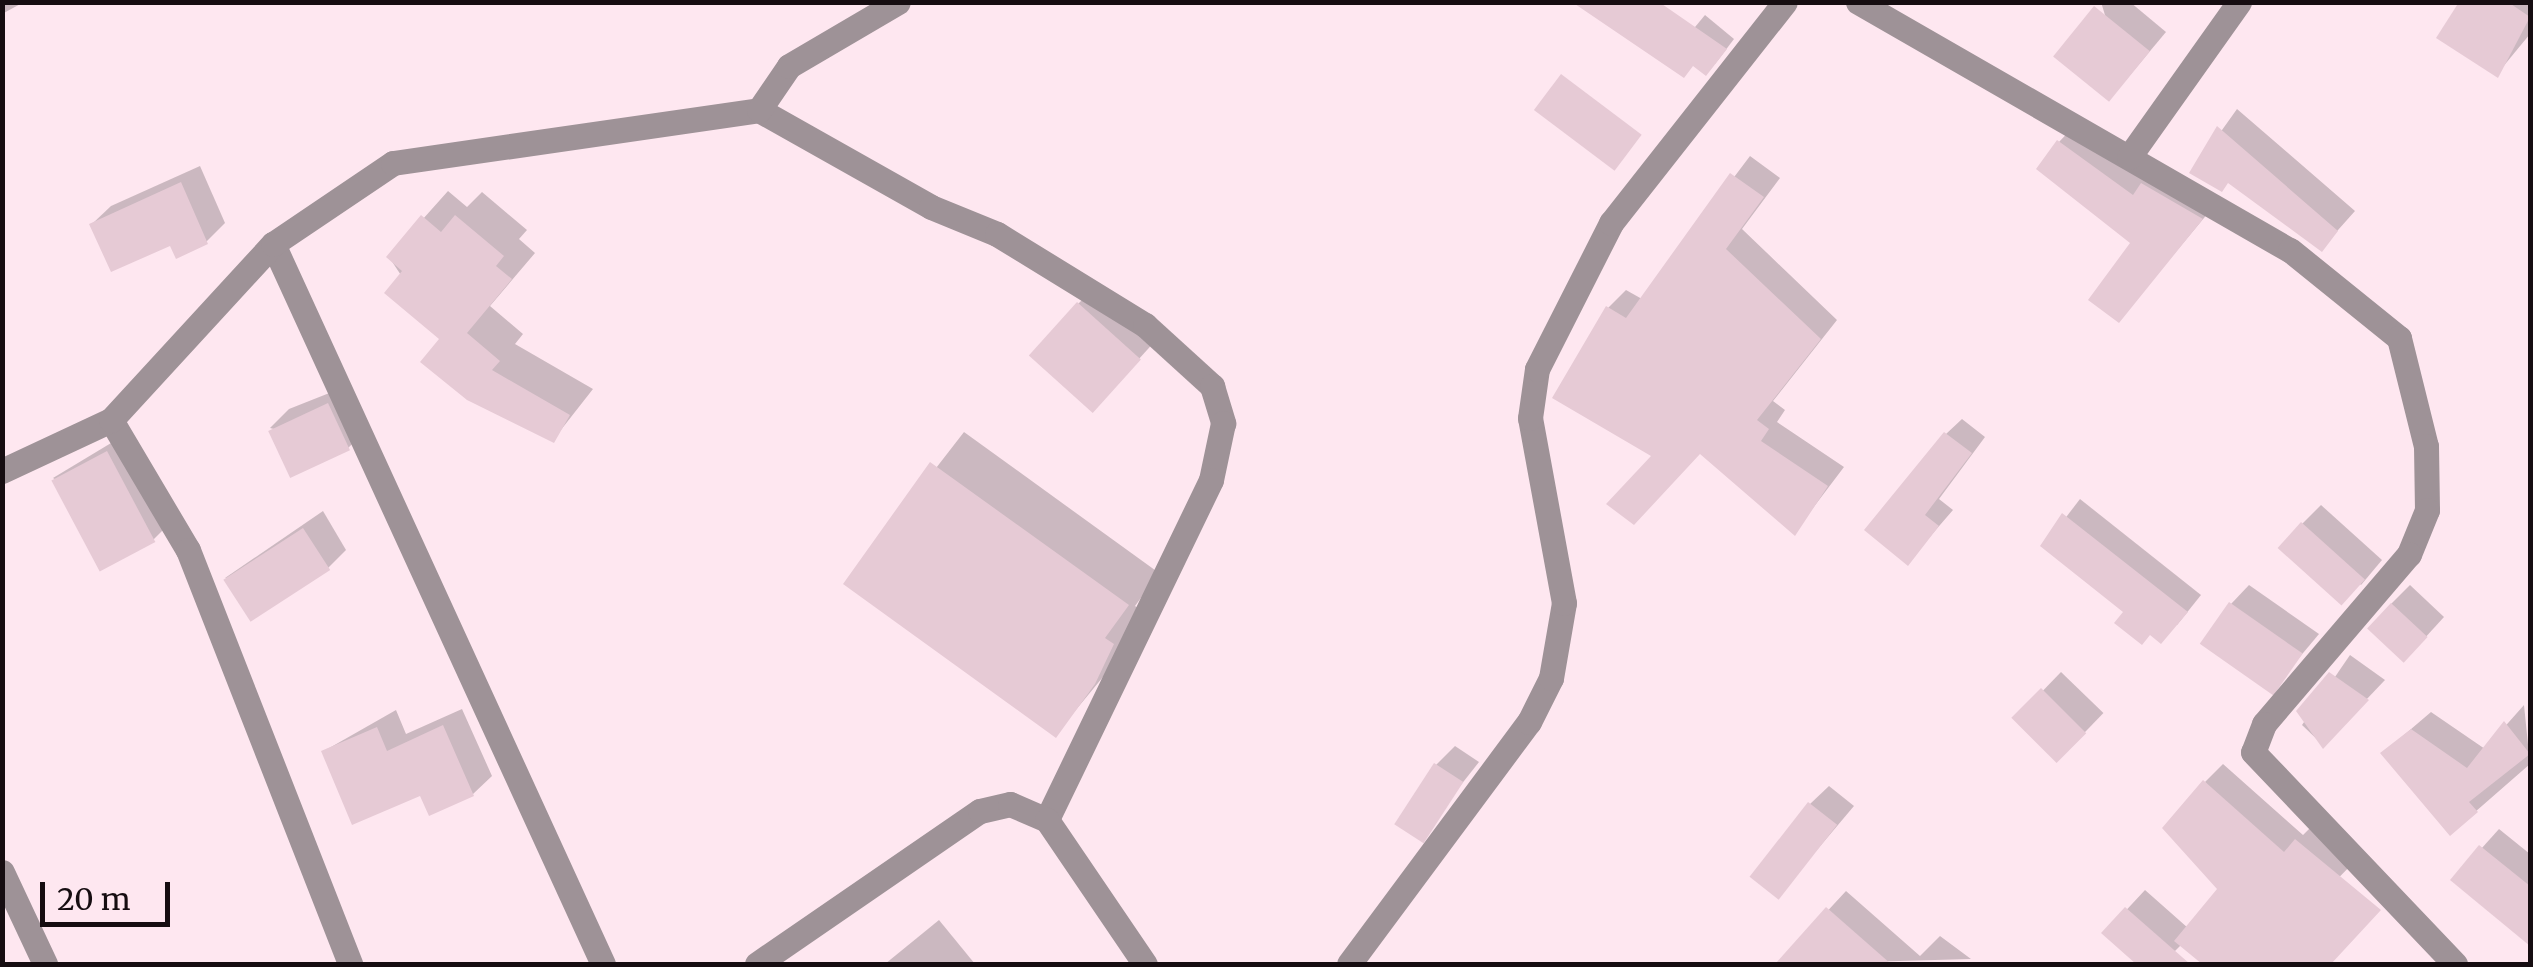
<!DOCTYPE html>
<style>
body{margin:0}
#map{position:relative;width:2533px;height:967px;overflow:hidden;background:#fee7f0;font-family:Merriweather,serif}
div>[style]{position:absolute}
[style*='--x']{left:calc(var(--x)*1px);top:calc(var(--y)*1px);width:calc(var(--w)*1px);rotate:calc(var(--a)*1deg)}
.shadow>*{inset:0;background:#0003;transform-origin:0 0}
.building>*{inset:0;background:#e6cad5;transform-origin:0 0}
.minor>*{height:25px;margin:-12.5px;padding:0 12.5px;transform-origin:12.5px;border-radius:12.5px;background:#9e9297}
span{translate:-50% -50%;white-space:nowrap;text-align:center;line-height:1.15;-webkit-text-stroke:10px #fee7f0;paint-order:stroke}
.frame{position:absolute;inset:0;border:5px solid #160d11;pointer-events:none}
.scale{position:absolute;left:40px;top:882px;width:130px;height:45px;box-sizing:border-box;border:5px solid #160d11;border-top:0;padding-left:12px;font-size:30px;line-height:35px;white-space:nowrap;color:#160d11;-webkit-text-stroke:8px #fee7f0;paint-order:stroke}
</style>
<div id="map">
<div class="shadow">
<div style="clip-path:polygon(2px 2px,24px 2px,2px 14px)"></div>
<div style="clip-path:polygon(2101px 2px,2130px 2px,2166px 32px,2125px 81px)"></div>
<div style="clip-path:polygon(2462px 2px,2530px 2px,2530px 34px,2497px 74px)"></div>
<div style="clip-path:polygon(1705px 15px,1734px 39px,1715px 64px,1676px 50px)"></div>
<div style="clip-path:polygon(2237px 109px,2355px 211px,2322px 248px,2230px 181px,2192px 172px)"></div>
<div style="clip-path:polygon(2076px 124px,2219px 200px,2119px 320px,2134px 242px,2059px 142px)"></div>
<div style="clip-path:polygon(1750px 156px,1780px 178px,1742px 229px,1837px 320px,1773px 401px,1785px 410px,1777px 422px,1844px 467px,1794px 533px,1700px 452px,1655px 456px,1608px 308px,1626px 290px,1642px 299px)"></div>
<div style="clip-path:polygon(200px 166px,225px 223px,206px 242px,92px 224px,111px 206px)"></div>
<div style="clip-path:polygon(448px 191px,467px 207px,482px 192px,527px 230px,519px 239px,535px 253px,490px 306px,523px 334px,515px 344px,593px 389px,553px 440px,443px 339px,389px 257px)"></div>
<div style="clip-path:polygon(1097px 285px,1157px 339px,1109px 392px,1078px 304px)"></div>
<div style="clip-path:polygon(347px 386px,367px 430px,348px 448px,270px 428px,289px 409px)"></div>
<div style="clip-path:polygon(1962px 419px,1985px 437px,1939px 499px,1953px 510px,1908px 562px,1946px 434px)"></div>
<div style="clip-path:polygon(964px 432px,1159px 573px,1135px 606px,1144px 612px,1126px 649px,1056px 734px,846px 584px)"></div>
<div style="clip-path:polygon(126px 434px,172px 521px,153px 540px,53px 478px)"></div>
<div style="clip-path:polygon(2080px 499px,2201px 595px,2177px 625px,2126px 612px,2044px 546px)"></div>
<div style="clip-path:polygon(2321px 505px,2382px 560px,2361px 585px,2302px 524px)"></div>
<div style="clip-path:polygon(323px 511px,346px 550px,328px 568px,225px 578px)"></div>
<div style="clip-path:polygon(2249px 585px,2319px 634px,2288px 671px,2231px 604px)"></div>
<div style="clip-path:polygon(2410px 585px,2444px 617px,2423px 640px,2391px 604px)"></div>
<div style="clip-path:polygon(2350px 655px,2385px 680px,2323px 745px,2302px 725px)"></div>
<div style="left:2061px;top:672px;width:59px;height:65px;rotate:44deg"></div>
<div style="clip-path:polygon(2524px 705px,2530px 764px,2451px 833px,2383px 753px,2431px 712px,2485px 749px)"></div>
<div style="clip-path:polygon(462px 709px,492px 776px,473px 794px,421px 793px,324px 751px,396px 710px,406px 734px)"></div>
<div style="clip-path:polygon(1455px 746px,1479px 762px,1419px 838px,1436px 765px)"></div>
<div style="clip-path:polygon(2223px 764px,2303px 835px,2316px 822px,2360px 856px,2306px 911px,2205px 782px)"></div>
<div style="clip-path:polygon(1829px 786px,1854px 806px,1778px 896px,1810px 804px)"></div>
<div style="clip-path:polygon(2499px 829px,2530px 854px,2530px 943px,2454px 879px)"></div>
<div style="clip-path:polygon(2239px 871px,2326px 964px,2206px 964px,2182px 944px,2162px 964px,2140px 964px,2105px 933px,2145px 890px,2188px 928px)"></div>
<div style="clip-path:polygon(1846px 891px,1920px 956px,1940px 936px,1971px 959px,1792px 964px,1784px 958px)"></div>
<div style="clip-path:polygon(939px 920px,975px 964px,885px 964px)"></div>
</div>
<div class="building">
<div style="clip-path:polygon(1572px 2px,1659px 2px,1727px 49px,1706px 76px,1693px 66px,1684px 78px)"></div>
<div style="clip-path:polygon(2459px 2px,2508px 2px,2530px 17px,2498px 78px,2436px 38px)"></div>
<div style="left:2094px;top:6px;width:72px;height:65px;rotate:39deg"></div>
<div style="left:1561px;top:74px;width:101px;height:45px;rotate:37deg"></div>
<div style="clip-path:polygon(2217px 126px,2338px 231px,2322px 252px,2228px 183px,2222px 192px,2189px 173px)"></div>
<div style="clip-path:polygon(2057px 140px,2133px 195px,2141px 183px,2203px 219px,2119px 323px,2088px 300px,2130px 243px,2036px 169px)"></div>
<div style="clip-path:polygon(1730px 173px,1764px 197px,1726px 249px,1821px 339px,1757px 420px,1769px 429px,1761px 441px,1828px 486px,1795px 536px,1700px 454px,1634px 525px,1606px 504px,1651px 456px,1552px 398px,1606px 306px,1626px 318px)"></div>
<div style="clip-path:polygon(181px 182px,208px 244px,176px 259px,170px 246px,111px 272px,89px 224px)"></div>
<div style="clip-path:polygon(421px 215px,441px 232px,455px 215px,504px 256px,496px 266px,512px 279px,467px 333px,500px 361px,492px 370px,570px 415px,554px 443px,467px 400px,420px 362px,439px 339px,384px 293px,402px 271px,386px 257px)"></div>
<div style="left:1077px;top:302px;width:86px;height:72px;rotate:42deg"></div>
<div style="left:328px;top:403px;width:52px;height:66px;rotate:65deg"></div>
<div style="clip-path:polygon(1944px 432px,1972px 453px,1925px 515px,1939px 526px,1908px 566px,1864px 530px)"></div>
<div style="left:107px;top:451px;width:103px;height:63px;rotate:62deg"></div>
<div style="clip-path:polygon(930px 462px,1129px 605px,1105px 638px,1114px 644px,1095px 684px,1056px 738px,843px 584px)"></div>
<div style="clip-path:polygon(2062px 513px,2188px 612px,2161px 644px,2150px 635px,2142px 645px,2114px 623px,2123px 612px,2040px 546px)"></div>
<div style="left:2301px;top:522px;width:86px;height:35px;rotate:42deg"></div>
<div style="left:303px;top:528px;width:50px;height:95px;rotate:57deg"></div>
<div style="left:2229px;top:602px;width:90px;height:51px;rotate:35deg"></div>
<div style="left:2391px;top:603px;width:50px;height:35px;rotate:43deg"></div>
<div style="clip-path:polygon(2329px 672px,2369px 700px,2323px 749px,2296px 711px)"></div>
<div style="left:2041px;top:688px;width:64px;height:42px;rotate:45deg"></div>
<div style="clip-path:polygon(2504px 721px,2530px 754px,2469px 802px,2478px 812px,2450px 836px,2380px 753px,2411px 729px,2467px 768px)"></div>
<div style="clip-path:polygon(443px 725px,474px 796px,429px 816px,420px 796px,352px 825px,321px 751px,377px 727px,387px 751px)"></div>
<div style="left:1434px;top:763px;width:35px;height:73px;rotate:33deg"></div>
<div style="clip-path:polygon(2203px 780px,2284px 852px,2295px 839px,2381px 910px,2331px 964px,2202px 964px,2174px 941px,2217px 889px,2162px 828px)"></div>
<div style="left:1808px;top:802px;width:37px;height:95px;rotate:38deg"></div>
<div style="clip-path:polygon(2479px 845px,2530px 886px,2530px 946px,2450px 880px)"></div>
<div style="clip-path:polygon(1826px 907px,1891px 964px,1775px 964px)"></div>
<div style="clip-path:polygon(2125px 907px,2190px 964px,2136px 964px,2101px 933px)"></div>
</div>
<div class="minor">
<div style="--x:1858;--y:2;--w:498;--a:29.9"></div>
<div style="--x:2290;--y:250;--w:140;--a:38.9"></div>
<div style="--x:2399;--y:338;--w:111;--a:76"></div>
<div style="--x:2426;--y:446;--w:64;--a:89.1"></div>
<div style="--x:2427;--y:510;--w:48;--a:112.2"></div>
<div style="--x:2409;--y:554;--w:223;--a:130.5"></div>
<div style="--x:2264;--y:724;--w:30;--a:111"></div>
<div style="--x:2253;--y:752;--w:293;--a:46.4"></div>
<div style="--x:759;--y:110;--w:197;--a:29.4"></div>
<div style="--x:931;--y:207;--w:71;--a:22.2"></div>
<div style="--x:997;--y:234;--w:174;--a:31.6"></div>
<div style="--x:1145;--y:325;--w:91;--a:42.3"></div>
<div style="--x:1212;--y:386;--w:39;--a:73"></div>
<div style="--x:1223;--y:423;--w:58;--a:101.9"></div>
<div style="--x:1211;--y:480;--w:377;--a:115.8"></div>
<div style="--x:2129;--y:157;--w:190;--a:-54.6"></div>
<div style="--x:273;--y:244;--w:792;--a:65.38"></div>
<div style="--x:111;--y:420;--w:151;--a:59.4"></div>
<div style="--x:188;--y:550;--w:445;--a:68.6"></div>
<div style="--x:2;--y:471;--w:120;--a:-25.1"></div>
<div style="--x:111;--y:420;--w:239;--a:-47.4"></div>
<div style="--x:273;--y:244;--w:145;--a:-34"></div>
<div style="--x:393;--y:163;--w:370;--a:-8.2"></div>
<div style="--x:759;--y:110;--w:53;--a:-55.7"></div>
<div style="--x:789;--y:66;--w:126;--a:-30.4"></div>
<div style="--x:2;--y:872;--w:102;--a:64.9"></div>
<div style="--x:757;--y:964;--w:270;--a:-34.5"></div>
<div style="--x:980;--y:811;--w:31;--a:-13"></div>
<div style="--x:1010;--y:804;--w:40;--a:23.4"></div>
<div style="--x:1047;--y:820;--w:174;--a:55.8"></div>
<div style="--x:1349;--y:964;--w:302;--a:-53.4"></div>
<div style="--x:1529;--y:722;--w:49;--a:-63.4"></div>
<div style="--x:1551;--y:678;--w:76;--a:-80.2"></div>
<div style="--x:1564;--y:603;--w:188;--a:-100.4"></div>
<div style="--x:1530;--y:418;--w:49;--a:-81.9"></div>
<div style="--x:1537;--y:369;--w:164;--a:-63.1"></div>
<div style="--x:1611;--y:223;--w:281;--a:-51.8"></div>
</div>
<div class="frame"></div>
<div class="scale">20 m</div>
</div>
